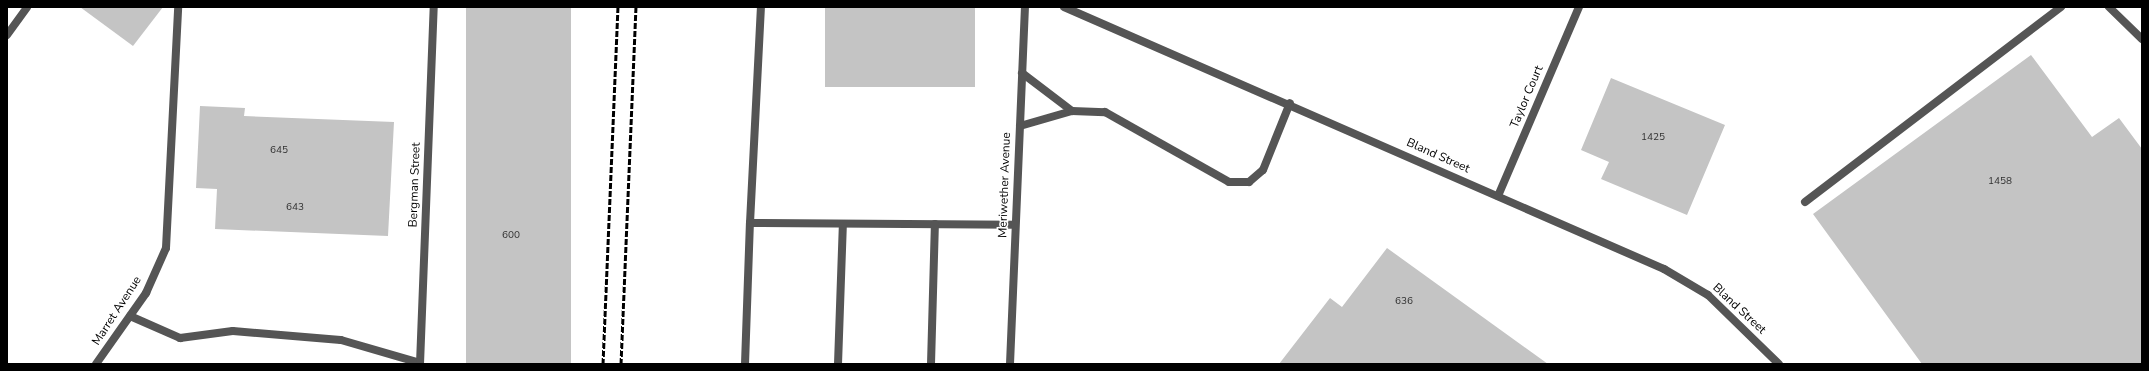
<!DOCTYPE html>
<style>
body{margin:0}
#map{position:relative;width:2149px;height:371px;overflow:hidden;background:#fff;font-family:"Nunito Sans",sans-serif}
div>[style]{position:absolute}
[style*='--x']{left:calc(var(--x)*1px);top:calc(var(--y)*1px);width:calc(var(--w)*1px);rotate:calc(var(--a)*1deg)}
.building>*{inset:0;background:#c4c4c4;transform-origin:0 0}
.lane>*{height:8px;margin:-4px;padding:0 4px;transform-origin:4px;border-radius:4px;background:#555}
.street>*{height:8px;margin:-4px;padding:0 4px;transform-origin:4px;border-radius:4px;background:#555}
.rail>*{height:3px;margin-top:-1.5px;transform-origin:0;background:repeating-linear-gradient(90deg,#000 0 6px,transparent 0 8px)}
span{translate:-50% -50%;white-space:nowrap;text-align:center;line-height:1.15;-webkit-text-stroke:3px #fff;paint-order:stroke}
.number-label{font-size:10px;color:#313131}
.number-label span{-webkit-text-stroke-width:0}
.street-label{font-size:12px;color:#000}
.frame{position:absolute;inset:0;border:8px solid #000;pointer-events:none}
</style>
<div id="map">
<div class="building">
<div style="clip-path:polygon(80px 7px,163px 7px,133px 46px)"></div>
<div style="left:466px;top:7px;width:105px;height:357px"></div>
<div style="left:825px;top:7px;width:150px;height:80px"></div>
<div style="clip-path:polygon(2031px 55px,2092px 137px,2119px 118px,2142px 149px,2142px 364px,1922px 364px,1813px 214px)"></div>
<div style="clip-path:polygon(1611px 78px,1725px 125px,1687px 215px,1601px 179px,1609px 162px,1581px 150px)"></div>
<div style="clip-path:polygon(200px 106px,245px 108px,244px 116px,394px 122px,388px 236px,215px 229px,217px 189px,196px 188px)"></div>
<div style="clip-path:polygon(1387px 248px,1548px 364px,1279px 364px,1330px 298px,1342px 307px)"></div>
</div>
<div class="lane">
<div style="--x:2109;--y:7;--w:46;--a:44.1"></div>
<div style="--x:7;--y:35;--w:34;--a:-54"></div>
<div style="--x:1022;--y:73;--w:63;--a:37.2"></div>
<div style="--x:1020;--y:126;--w:54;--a:-16.1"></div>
<div style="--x:1072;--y:111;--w:33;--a:2"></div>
<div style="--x:1105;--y:112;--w:142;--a:29.4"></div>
<div style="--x:1229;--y:182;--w:20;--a:0"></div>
<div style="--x:1249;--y:182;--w:18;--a:-41"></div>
<div style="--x:1263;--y:170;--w:72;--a:-68.1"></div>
<div style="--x:1805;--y:202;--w:322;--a:-37.3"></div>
<div style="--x:750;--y:223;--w:216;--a:-87.1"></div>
<div style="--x:166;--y:248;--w:241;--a:-87.1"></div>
<div style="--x:130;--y:316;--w:55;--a:23.7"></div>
<div style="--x:180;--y:338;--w:53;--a:-7.5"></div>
<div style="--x:233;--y:331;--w:108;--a:4.8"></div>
<div style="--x:341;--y:340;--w:82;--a:16.2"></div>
<div style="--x:745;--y:364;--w:141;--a:-88"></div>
<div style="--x:750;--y:223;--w:265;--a:0.4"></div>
<div style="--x:838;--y:364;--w:140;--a:-88"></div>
<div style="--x:931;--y:364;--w:140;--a:-88.4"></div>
</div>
<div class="street">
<div style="--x:1064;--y:7;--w:655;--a:23.59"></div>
<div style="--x:1664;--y:269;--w:51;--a:30.6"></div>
<div style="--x:1708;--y:295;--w:99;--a:44.2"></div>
<div style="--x:1498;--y:196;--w:206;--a:-66.8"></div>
<div style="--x:96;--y:364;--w:87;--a:-54.8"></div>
<div style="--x:146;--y:293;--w:49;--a:-66"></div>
<div style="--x:420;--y:364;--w:357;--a:-87.8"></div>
<div style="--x:1010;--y:364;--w:357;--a:-87.6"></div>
</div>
<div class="rail">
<div style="--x:603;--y:364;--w:357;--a:-87.6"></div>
<div style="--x:621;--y:364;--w:357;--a:-87.6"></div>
</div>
<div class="number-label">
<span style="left:1653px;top:138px">1425</span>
<span style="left:279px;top:151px">645</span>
<span style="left:2000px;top:182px">1458</span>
<span style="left:295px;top:208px">643</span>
<span style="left:511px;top:236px">600</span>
<span style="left:1404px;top:302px">636</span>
</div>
<div class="street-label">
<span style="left:1527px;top:97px;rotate:-67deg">Taylor Court</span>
<span style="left:1438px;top:156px;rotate:24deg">Bland Street</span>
<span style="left:415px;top:185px;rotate:-88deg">Bergman Street</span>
<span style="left:1005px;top:185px;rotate:-88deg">Meriwether Avenue</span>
<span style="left:1739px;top:309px;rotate:43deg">Bland Street</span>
<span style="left:117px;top:311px;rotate:-57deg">Marret Avenue</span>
</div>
<div class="frame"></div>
</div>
